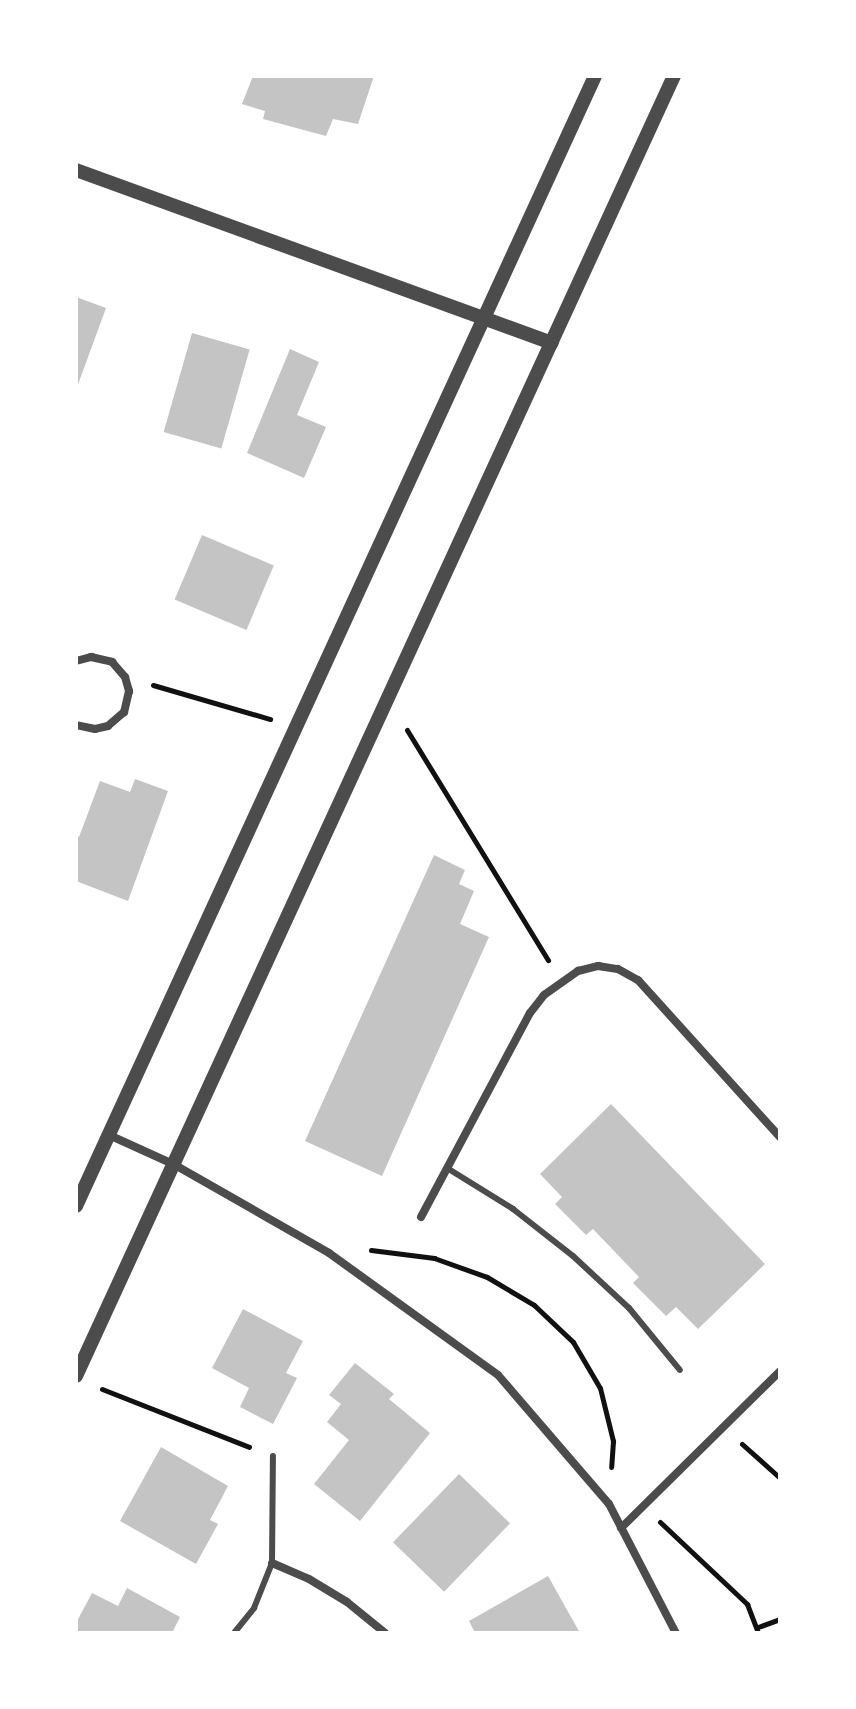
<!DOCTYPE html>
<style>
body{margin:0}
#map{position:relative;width:856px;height:1709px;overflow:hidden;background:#fff;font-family:Jost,sans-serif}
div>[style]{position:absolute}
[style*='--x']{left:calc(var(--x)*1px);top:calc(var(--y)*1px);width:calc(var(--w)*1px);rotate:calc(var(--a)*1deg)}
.building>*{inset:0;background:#c4c4c4;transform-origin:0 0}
.path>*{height:5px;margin:-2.5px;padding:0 2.5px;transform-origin:2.5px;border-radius:2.5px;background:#111}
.service>*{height:6px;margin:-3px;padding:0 3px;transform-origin:3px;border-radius:3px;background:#4c4c4c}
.minor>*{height:8px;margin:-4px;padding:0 4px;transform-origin:4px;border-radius:4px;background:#4c4c4c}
.tertiary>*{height:14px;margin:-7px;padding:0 7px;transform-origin:7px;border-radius:7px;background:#4c4c4c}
span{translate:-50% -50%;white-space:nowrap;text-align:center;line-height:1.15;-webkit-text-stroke:8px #fff;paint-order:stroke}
.frame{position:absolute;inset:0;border:78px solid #fff;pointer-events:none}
</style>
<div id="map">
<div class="building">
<div style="clip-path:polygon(253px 76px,374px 76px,358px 124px,333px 119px,326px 136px,263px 119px,265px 111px,242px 104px)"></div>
<div style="clip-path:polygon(76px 297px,106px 308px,76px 390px)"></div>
<div style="left:192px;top:333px;width:60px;height:103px;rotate:16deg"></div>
<div style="clip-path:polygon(290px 349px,319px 362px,297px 415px,326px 427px,304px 478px,247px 453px)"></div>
<div style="left:202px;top:535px;width:78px;height:70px;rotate:23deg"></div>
<div style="clip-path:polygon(135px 779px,168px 791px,128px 901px,76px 881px,76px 835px,79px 837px,100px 781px,130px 792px)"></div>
<div style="clip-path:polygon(434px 855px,465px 870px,459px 884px,474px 891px,460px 924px,489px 937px,382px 1176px,305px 1141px)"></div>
<div style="clip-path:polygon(611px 1104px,765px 1264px,698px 1329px,676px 1307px,666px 1316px,633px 1283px,639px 1277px,593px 1229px,586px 1235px,555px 1204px,562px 1197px,540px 1174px)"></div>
<div style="clip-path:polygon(243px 1309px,303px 1341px,286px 1373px,297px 1378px,273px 1424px,240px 1407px,249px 1388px,212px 1368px)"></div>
<div style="clip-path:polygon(355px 1363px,394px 1394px,389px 1399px,430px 1433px,360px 1521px,314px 1484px,349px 1440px,327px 1422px,341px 1404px,329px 1395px)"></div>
<div style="clip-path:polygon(161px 1447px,228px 1486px,210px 1520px,218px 1524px,196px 1564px,120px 1521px)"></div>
<div style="left:459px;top:1474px;width:71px;height:95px;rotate:44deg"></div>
<div style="clip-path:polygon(548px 1576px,580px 1633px,475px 1633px,469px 1621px)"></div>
<div style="clip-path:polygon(127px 1588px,180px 1617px,172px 1633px,76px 1633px,76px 1623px,92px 1593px,118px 1606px)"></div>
</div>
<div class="path">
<div style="--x:153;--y:685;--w:122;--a:16.2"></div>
<div style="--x:407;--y:730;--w:270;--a:58.5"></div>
<div style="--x:371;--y:1250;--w:64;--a:7.2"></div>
<div style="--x:434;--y:1258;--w:56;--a:19.7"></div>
<div style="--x:487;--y:1277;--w:55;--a:30.8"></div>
<div style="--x:534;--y:1305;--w:54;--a:43.5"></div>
<div style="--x:573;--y:1342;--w:53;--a:59.6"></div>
<div style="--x:600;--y:1388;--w:55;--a:76.2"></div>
<div style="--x:613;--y:1441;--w:26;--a:94"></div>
<div style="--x:102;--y:1389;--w:158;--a:21.5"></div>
<div style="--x:742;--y:1444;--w:51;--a:41.8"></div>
<div style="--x:660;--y:1522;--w:120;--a:43.3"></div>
<div style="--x:747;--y:1604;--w:31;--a:69"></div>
<div style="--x:758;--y:1627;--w:23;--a:-20"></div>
</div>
<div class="service">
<div style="--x:447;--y:1168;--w:78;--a:31.8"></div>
<div style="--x:513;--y:1209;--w:76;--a:38.1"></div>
<div style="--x:573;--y:1256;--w:76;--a:42.9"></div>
<div style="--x:629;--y:1308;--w:80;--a:50.6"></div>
<div style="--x:234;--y:1633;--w:32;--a:-51"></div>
<div style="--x:254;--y:1608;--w:48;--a:-68.2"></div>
<div style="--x:272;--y:1563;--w:107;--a:-89.5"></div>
</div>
<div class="minor">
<div style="--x:76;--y:661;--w:16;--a:-15"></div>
<div style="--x:91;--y:657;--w:22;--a:13"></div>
<div style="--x:112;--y:662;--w:20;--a:49"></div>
<div style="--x:125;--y:677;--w:15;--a:74"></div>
<div style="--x:129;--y:691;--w:22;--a:103"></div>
<div style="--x:124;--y:712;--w:21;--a:139"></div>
<div style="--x:108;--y:726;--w:13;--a:167"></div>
<div style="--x:95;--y:729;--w:19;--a:-168"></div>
<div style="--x:109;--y:1135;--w:72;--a:24.4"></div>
<div style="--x:175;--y:1165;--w:177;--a:29.7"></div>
<div style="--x:329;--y:1253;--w:208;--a:35.8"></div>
<div style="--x:498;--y:1375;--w:170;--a:49.3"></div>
<div style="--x:609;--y:1504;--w:145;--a:62.6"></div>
<div style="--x:421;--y:1217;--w:231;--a:-61.9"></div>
<div style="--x:530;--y:1013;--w:23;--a:-52"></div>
<div style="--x:544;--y:995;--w:42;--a:-35.2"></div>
<div style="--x:578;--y:971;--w:21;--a:-14"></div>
<div style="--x:598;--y:966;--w:20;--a:9"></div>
<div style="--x:618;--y:969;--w:23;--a:29"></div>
<div style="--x:638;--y:980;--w:212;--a:47.9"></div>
<div style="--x:621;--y:1528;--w:223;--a:-44.6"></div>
<div style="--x:272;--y:1563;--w:40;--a:23.4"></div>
<div style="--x:309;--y:1579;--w:44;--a:31.2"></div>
<div style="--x:347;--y:1602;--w:49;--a:39.2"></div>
</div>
<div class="tertiary">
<div style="--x:76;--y:170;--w:506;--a:19.97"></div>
<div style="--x:76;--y:1206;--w:1243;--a:-65.33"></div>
<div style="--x:76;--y:1376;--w:1431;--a:-65.3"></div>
</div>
<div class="frame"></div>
</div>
